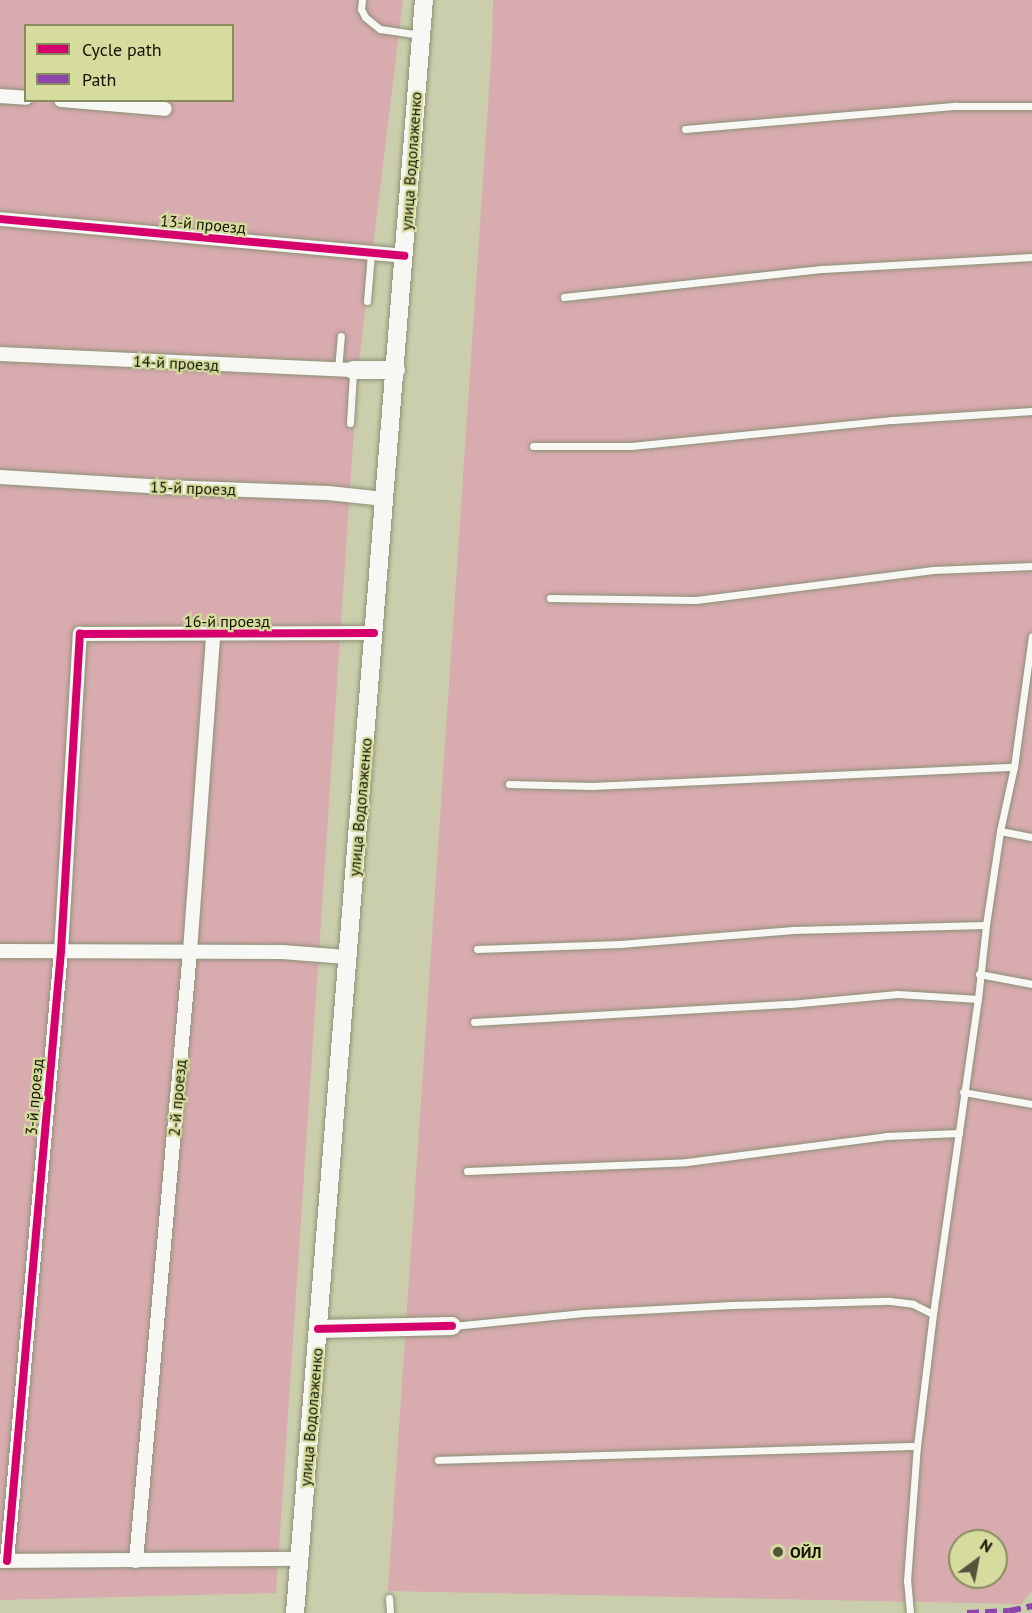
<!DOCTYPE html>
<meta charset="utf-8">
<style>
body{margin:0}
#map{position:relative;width:1032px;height:1613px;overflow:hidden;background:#caceac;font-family:"PT Sans",sans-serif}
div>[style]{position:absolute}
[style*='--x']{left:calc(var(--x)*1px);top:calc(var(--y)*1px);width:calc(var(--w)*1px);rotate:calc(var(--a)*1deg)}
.green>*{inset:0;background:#d8abaf}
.roads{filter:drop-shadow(0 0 2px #8d9076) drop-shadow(0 0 2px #8d9076)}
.lane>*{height:7px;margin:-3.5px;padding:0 3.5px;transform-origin:3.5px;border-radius:3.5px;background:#f7f8f3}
.street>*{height:14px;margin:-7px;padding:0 7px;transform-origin:7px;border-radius:7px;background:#f7f8f3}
.secondary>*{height:18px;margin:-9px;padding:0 9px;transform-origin:9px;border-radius:9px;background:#f7f8f3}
.quiet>*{height:6px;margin-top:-3px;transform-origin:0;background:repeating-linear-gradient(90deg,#8e44ad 0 12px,transparent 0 18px)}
.cycleway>*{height:8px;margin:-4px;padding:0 4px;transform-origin:4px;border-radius:4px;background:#d6006c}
.dots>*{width:16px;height:16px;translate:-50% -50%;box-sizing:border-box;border:3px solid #d5dc9e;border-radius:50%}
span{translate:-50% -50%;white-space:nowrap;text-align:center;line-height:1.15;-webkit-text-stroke:4.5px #d5dc9e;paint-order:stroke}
.street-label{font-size:16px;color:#121300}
.poi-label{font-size:16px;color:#121300;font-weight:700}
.left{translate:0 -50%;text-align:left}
.legend{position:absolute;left:24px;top:24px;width:210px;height:78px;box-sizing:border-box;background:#d5dc9e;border:2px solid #878c5f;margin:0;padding:8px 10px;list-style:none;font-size:18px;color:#121300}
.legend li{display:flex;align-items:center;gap:12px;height:30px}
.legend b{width:30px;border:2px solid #878c5f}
.north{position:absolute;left:948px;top:1529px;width:60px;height:60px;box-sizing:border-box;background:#d5dc9e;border:2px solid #878c5f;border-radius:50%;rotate:32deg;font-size:16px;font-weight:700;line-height:24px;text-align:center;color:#121300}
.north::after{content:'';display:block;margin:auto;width:21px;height:27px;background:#52543c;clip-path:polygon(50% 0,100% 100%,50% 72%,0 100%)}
</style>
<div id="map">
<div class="green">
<div style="clip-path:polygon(evenodd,0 0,403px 0,358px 370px,276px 1593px,0 1600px,0 0,26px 26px,232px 26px,232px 100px,26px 100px,26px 26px)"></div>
<div style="clip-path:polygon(evenodd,493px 0,1032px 0,1032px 1591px,1021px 1604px,388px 1591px,492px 46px,493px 0,960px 1541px,996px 1541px,996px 1577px,960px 1577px,960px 1541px)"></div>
</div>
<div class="roads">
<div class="lane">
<div style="--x:362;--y:0;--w:9;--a:96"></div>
<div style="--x:361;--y:9;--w:9;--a:63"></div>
<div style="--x:365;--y:17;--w:19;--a:39"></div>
<div style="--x:380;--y:29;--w:41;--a:8.3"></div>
<div style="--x:685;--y:129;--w:272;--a:-4.9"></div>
<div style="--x:956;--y:106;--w:76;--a:0"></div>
<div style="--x:564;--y:297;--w:261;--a:-6.2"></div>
<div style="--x:823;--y:269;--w:209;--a:-3.3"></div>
<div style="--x:367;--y:301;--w:48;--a:-85.2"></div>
<div style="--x:338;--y:369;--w:33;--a:-85"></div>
<div style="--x:350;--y:423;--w:51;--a:-86.6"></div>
<div style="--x:533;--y:446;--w:98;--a:0"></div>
<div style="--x:631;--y:446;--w:263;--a:-5.7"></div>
<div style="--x:893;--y:420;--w:139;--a:-3.7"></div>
<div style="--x:550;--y:598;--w:146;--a:0.8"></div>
<div style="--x:696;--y:600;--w:239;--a:-7.2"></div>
<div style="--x:933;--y:570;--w:99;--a:-2.3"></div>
<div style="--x:509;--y:784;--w:83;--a:1.4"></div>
<div style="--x:592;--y:786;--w:422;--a:-2.6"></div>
<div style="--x:1000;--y:831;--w:33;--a:11"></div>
<div style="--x:477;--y:949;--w:143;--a:-2"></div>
<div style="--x:620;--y:944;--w:174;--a:-4.6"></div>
<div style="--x:793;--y:930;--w:193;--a:-1.5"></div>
<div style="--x:979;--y:974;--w:54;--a:10.7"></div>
<div style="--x:474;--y:1022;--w:317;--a:-3.3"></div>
<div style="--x:790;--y:1004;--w:108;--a:-5.3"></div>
<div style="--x:898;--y:994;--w:80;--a:3.6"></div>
<div style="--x:963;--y:1092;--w:70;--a:9.9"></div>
<div style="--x:467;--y:1171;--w:220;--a:-2.3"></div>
<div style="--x:687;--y:1162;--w:201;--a:-7.4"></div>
<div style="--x:886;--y:1136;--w:73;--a:-2.4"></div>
<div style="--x:453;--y:1326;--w:131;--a:-5.7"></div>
<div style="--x:583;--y:1313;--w:149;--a:-3.1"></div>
<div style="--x:732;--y:1305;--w:158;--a:-1.5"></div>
<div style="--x:890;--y:1301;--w:23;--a:7"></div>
<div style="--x:913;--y:1304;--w:22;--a:27"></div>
<div style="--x:438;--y:1460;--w:479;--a:-1.7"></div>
<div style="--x:389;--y:1598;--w:15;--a:86"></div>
<div style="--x:910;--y:1613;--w:32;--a:-95"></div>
<div style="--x:907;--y:1581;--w:135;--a:-85.8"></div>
<div style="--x:917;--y:1446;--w:133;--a:-83.1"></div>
<div style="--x:933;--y:1314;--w:318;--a:-81.9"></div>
<div style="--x:978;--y:999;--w:74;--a:-83.8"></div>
<div style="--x:986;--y:925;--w:95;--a:-81.5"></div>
<div style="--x:1000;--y:831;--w:66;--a:-77.7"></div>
<div style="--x:1014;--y:767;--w:132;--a:-82.2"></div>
</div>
<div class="street">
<div style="--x:0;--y:96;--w:26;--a:4"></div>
<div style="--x:61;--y:100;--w:104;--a:4.9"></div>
<div style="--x:0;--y:219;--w:406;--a:5.2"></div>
<div style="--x:0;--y:354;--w:353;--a:2.6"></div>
<div style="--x:0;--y:477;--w:165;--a:3.5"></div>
<div style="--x:165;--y:487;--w:163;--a:2.1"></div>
<div style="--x:328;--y:493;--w:57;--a:6"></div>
<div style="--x:0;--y:951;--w:282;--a:0.2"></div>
<div style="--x:282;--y:952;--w:65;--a:4.4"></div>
<div style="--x:0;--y:1561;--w:299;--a:-0.4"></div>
<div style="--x:7;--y:1561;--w:612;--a:-84.94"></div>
<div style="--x:61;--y:951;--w:318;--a:-86.6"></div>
<div style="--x:80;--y:634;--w:294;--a:-0.2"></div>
<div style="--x:136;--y:1561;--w:612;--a:-84.94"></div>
<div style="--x:190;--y:951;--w:317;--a:-85.8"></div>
</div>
<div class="secondary">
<div style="--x:353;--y:370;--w:43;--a:0"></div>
<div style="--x:318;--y:1329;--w:134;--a:-1.3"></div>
<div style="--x:295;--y:1613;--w:1618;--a:-85.43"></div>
</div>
</div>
<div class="quiet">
<div style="--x:967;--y:1613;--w:42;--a:-2.7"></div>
<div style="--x:1009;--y:1611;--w:24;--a:-12"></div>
</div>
<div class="cycleway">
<div style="--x:0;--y:219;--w:406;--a:5.2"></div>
<div style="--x:318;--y:1329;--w:134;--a:-1.3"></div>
<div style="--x:7;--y:1561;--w:612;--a:-84.94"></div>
<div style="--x:61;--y:951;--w:318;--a:-86.6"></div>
<div style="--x:80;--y:634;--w:294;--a:-0.2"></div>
</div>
<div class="dots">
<div style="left:778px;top:1552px;background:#52543c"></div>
</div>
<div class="street-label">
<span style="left:411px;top:161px;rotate:-86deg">улица Водолаженко</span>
<span style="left:203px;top:224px;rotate:5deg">13-й проезд</span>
<span style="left:176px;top:363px;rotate:3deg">14-й проезд</span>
<span style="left:193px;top:488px;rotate:2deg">15-й проезд</span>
<span style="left:227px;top:621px">16-й проезд</span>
<span style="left:360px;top:807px;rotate:-85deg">улица Водолаженко</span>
<span style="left:34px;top:1097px;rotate:-85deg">3-й проезд</span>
<span style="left:177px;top:1098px;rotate:-85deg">2-й проезд</span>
<span style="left:311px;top:1417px;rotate:-85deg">улица Водолаженко</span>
</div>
<div class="poi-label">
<span class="left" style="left:790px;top:1552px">ОЙЛ</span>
</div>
<ul class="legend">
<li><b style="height:8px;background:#d6006c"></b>Cycle path</li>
<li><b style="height:8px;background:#8e44ad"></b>Path</li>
</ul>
<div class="north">N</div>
</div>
